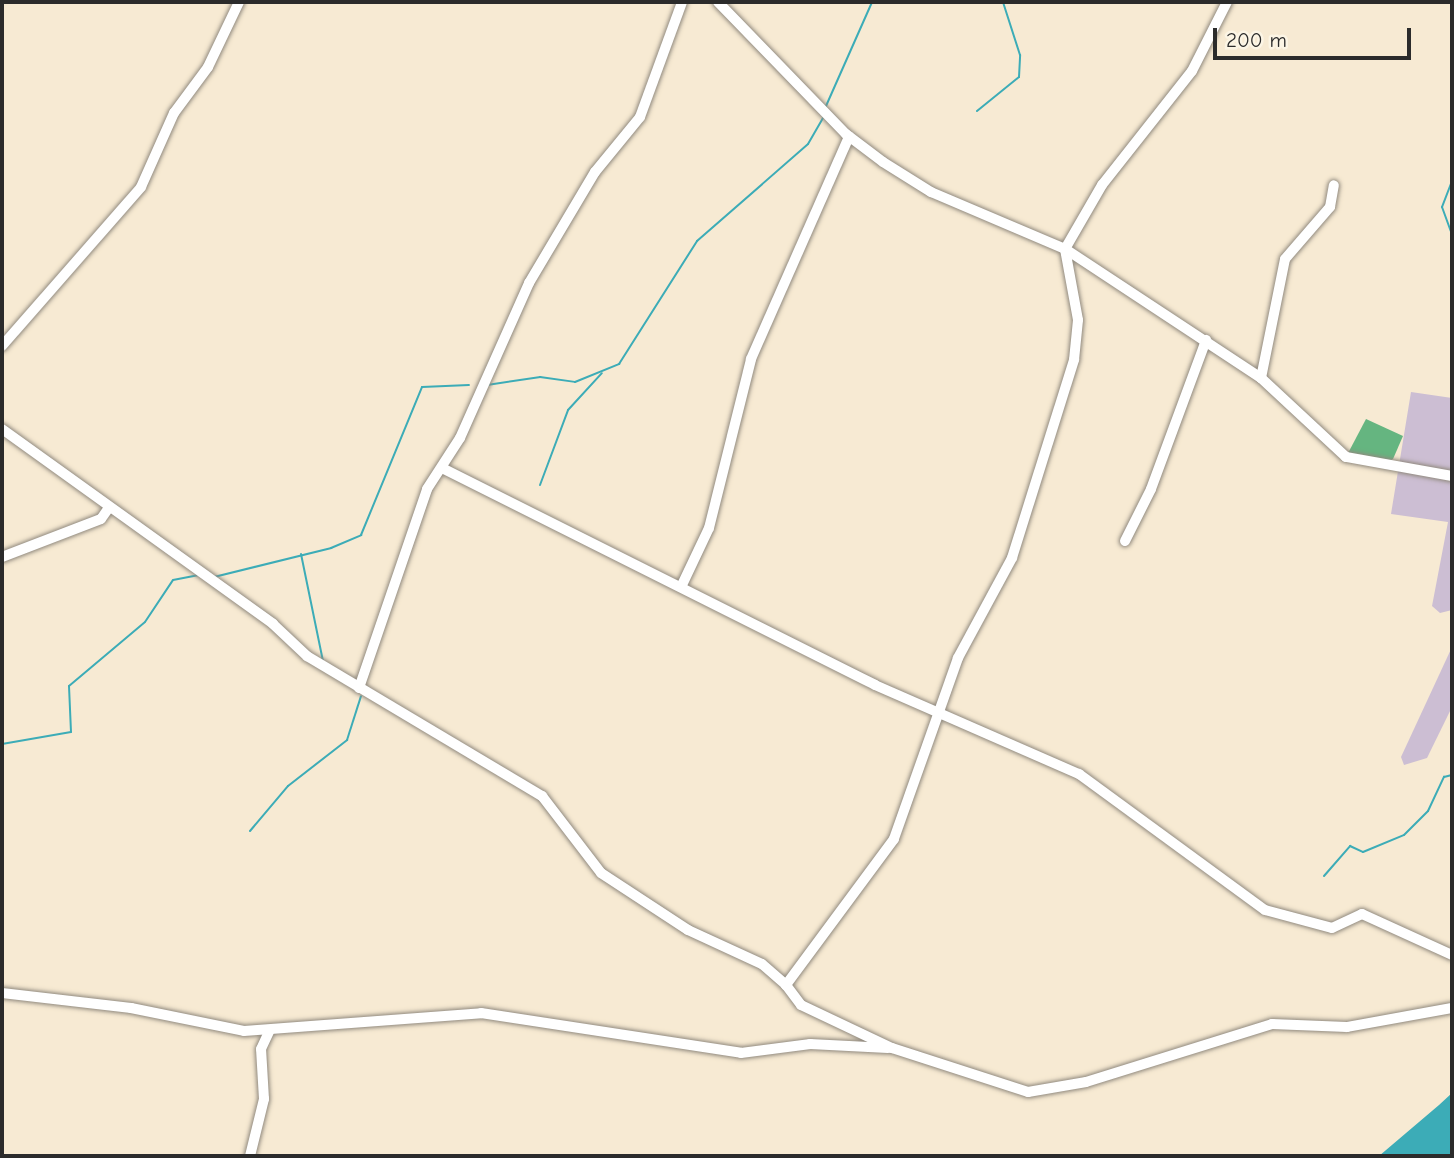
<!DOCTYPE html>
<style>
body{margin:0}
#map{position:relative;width:1454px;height:1158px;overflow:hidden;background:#f7ead3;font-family:"Comic Neue",sans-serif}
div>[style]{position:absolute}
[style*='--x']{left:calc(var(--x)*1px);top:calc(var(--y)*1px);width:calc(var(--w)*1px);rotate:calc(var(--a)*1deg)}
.industrial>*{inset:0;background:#ccbed3}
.forest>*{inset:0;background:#65b580}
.water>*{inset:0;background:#3cacb7}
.stream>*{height:2px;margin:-1px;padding:0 1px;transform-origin:1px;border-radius:1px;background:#3cacb7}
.roads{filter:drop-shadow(0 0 2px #918a7f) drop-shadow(0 0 2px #918a7f)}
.minor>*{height:10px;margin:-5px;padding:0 5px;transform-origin:5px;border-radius:5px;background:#fff}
span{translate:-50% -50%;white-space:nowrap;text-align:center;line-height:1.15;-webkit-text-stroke:6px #fcf5e5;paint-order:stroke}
.frame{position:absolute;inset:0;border:4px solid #2b2b2b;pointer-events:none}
.scale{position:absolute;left:1213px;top:28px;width:198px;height:32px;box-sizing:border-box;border:4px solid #2b2b2b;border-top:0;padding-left:9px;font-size:21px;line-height:24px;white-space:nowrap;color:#2b2b2b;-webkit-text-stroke:5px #fcf5e5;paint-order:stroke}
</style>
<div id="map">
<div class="industrial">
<div style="clip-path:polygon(1411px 392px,1452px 398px,1452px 610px,1440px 613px,1432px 606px,1448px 522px,1391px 514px)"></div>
<div style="clip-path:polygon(1452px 647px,1452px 707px,1427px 758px,1404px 765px,1401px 757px)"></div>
</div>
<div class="forest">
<div style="clip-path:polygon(1366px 419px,1403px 436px,1393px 459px,1377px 467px,1346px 457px)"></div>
</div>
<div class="water">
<div style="clip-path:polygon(1452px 1093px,1452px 1156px,1379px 1156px,1439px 1105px)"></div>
</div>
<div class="stream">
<div style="--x:826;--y:106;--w:114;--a:-66.1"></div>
<div style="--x:977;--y:111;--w:54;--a:-39"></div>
<div style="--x:1019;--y:77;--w:22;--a:-87"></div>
<div style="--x:1020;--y:55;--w:56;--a:-107.8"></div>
<div style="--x:1452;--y:181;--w:28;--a:111"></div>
<div style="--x:1442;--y:207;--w:29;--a:70"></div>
<div style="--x:487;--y:385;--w:54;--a:-8.6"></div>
<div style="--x:540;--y:377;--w:35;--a:8"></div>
<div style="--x:575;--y:382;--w:48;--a:-22.2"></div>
<div style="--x:619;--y:364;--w:146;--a:-57.6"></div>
<div style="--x:697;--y:241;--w:147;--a:-41.1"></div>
<div style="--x:808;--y:144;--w:30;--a:-60"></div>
<div style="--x:540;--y:485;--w:80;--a:-69.5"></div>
<div style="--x:568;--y:410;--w:50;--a:-47.4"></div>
<div style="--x:301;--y:554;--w:109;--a:78.4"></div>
<div style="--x:214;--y:577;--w:121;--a:-13.9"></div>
<div style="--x:331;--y:548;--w:33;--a:-23"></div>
<div style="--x:361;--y:535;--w:160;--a:-67.6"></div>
<div style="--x:422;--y:387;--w:47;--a:-2.4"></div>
<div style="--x:2;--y:744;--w:70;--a:-9.9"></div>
<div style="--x:71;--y:732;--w:46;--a:-92.5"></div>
<div style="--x:69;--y:686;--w:99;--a:-40.1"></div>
<div style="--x:145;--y:622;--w:50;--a:-56.3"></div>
<div style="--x:173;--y:580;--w:25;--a:-11"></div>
<div style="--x:250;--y:831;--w:59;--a:-49.8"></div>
<div style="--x:288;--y:786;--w:75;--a:-37.9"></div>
<div style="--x:347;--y:740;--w:46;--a:-72.3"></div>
<div style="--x:1324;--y:876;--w:40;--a:-49"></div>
<div style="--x:1350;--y:846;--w:14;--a:25"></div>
<div style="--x:1363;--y:852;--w:44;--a:-22.5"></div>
<div style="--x:1404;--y:835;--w:34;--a:-45"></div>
<div style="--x:1428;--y:811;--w:38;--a:-65"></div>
<div style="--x:1444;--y:777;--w:8;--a:-14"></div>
</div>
<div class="roads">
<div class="minor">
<div style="--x:718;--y:2;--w:184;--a:45.9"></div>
<div style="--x:846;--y:134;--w:46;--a:37.1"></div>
<div style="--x:883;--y:162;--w:57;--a:32"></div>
<div style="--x:931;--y:192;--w:146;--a:23"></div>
<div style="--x:1065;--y:249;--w:74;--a:-60"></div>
<div style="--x:1102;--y:185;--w:145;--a:-51.7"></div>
<div style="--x:1192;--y:71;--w:77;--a:-63.1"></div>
<div style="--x:2;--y:346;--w:211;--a:-48.8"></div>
<div style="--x:141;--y:187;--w:81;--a:-66"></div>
<div style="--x:174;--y:113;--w:57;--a:-53.5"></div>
<div style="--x:208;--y:67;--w:72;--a:-64.5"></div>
<div style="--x:1261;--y:378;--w:121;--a:-78.6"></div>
<div style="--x:1285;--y:259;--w:69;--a:-49.1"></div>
<div style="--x:1330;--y:207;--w:22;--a:-80"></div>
<div style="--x:2;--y:429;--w:334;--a:35.7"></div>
<div style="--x:273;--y:624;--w:47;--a:43.3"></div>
<div style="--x:307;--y:656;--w:274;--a:30.8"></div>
<div style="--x:542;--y:796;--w:97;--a:52.5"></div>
<div style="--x:601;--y:873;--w:104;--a:33.2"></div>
<div style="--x:688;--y:930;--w:81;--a:24.7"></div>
<div style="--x:762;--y:964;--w:32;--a:41"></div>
<div style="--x:444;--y:469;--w:482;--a:26.6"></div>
<div style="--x:875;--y:685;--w:223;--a:23.6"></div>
<div style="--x:1079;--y:774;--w:230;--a:36.2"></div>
<div style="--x:1265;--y:910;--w:69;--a:15"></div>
<div style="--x:1332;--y:928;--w:33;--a:-25"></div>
<div style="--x:1362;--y:914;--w:99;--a:24.5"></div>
<div style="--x:1452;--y:476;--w:108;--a:-169.8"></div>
<div style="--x:1346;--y:457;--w:116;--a:-137.1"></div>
<div style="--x:1261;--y:378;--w:235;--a:-146.6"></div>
<div style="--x:1065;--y:249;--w:72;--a:79.6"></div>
<div style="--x:1078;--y:320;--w:40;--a:95.7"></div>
<div style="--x:1074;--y:360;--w:207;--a:107.4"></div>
<div style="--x:1012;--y:558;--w:114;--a:118.4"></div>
<div style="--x:958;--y:658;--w:192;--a:109.5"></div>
<div style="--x:894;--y:839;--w:182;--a:126.5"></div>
<div style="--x:786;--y:985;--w:25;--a:53"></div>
<div style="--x:801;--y:1005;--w:101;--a:25.3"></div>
<div style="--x:892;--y:1048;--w:143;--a:17.9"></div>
<div style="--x:1028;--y:1092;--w:59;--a:-9.8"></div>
<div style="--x:1086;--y:1082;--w:195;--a:-17.3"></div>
<div style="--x:1272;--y:1024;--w:75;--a:2.3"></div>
<div style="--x:1347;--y:1027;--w:107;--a:-10.3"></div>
<div style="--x:1125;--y:541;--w:58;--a:-63.4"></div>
<div style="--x:1151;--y:489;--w:159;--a:-69.7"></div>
<div style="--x:2;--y:557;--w:106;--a:-21"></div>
<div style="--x:101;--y:519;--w:12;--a:-55"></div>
<div style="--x:682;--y:585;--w:63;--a:-64.7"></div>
<div style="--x:709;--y:528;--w:174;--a:-76"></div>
<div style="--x:751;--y:359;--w:243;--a:-66.2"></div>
<div style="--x:359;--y:688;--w:210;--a:-71.1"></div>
<div style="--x:427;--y:489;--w:61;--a:-57.1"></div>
<div style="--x:460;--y:438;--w:170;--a:-66"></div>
<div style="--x:529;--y:283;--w:129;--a:-59.3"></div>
<div style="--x:595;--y:172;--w:71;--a:-50.7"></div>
<div style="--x:640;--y:117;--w:122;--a:-69.9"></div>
<div style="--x:2;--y:993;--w:130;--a:6.6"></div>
<div style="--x:131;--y:1008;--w:115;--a:11.5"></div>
<div style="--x:244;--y:1031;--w:238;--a:-4.3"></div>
<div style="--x:481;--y:1013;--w:263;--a:8.7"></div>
<div style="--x:741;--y:1053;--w:70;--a:-7.4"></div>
<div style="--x:810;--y:1044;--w:78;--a:2.9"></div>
<div style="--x:250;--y:1156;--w:59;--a:-76.2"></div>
<div style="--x:264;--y:1099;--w:50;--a:-93.4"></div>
<div style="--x:261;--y:1049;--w:21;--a:-65"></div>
</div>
</div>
<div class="frame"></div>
<div class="scale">200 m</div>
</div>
